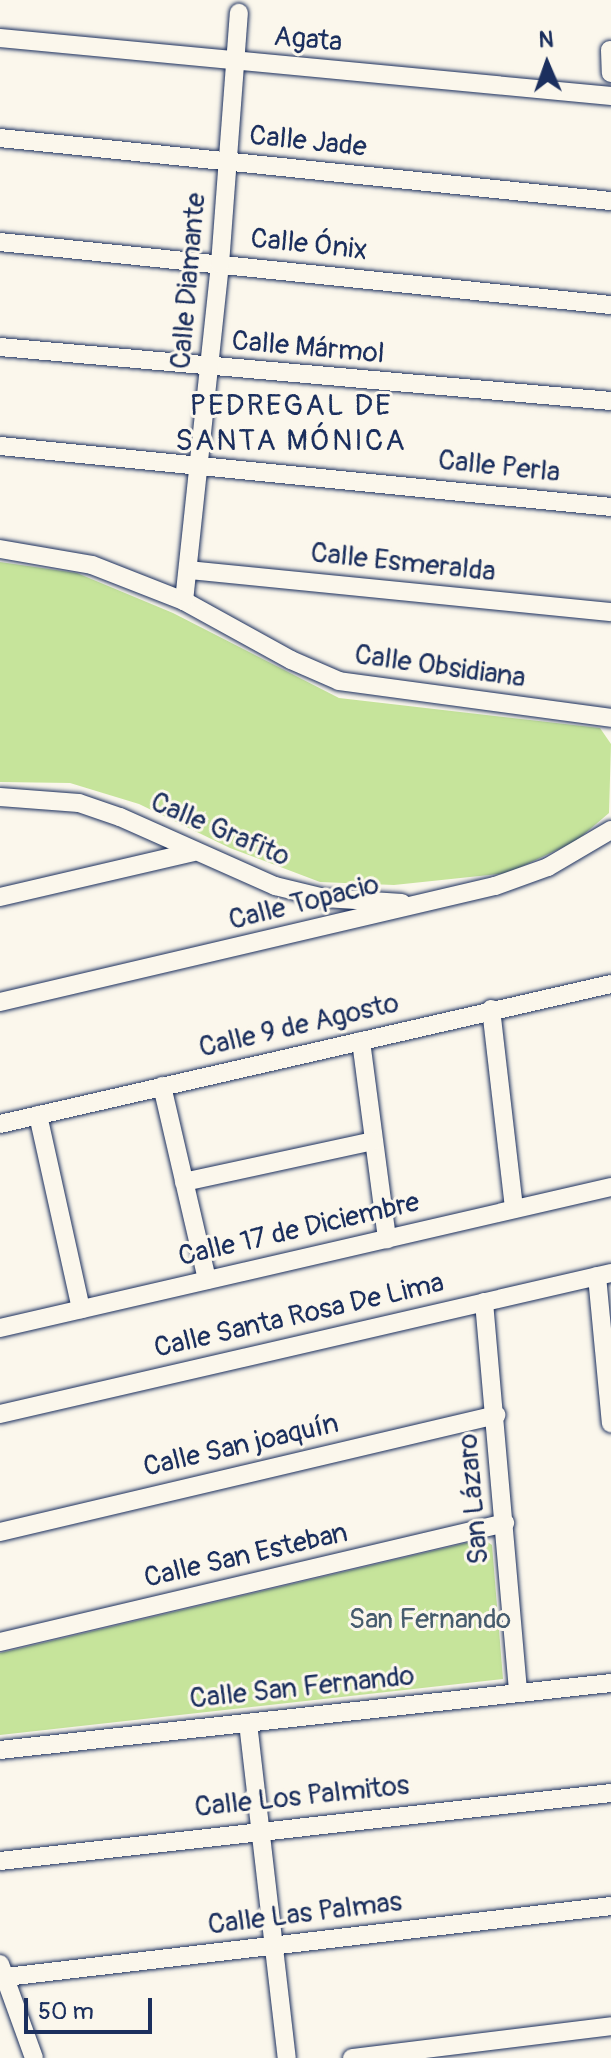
<!DOCTYPE html>
<meta charset="utf-8">
<style>
body{margin:0}
#map{position:relative;width:611px;height:2058px;overflow:hidden;background:#fbf7ec;font-family:Pangolin,sans-serif}
div>[style]{position:absolute}
[style*='--x']{left:calc(var(--x)*1px);top:calc(var(--y)*1px);width:calc(var(--w)*1px);rotate:calc(var(--a)*1deg)}
.green>*{inset:0;background:#c6e49b}
.roads{filter:drop-shadow(0 0 2px #1b2f5e) drop-shadow(0 0 2px #1b2f5e)}
.street>*{height:18px;margin:-9px;padding:0 9px;transform-origin:9px;border-radius:9px;background:#fbf7ec}
span{translate:-50% -50%;white-space:nowrap;text-align:center;line-height:1.15;-webkit-text-stroke:6px #fbf7ec;paint-order:stroke}
.street-label{font-size:28px;color:#1b2f5e}
.park-label{font-size:28px;color:#465c6d}
.neighbourhood-label{font-size:30px;color:#1b2f5e;letter-spacing:2px}
.north{position:absolute;left:507px;top:24px;width:80px;height:80px;-webkit-text-stroke:6px #fbf7ec;paint-order:stroke;rotate:358deg;font-size:22px;font-weight:700;line-height:32px;text-align:center;color:#1b2f5e}
.north::after{content:'';display:block;margin:auto;width:28px;height:36px;background:#1b2f5e;clip-path:polygon(50% 0,100% 100%,50% 72%,0 100%)}
.scale{position:absolute;left:24px;top:1998px;width:128px;height:36px;box-sizing:border-box;border:4px solid #1b2f5e;border-top:0;padding-left:10px;font-size:24px;line-height:28px;white-space:nowrap;color:#1b2f5e;-webkit-text-stroke:6px #fbf7ec;paint-order:stroke}
</style>
<div id="map">
<div class="green">
<div style="clip-path:polygon(0 562px,77px 573px,173px 613px,339px 698px,600px 728px,611px 744px,609px 813px,576px 841px,508px 873px,394px 885px,320px 882px,230px 848px,139px 804px,70px 783px,0 782px)"></div>
<div style="clip-path:polygon(483px 1539px,492px 1545px,503px 1679px,0 1735px,0 1653px)"></div>
</div>
<div class="roads">
<div class="street">
<div style="--x:0;--y:38;--w:614;--a:5.42"></div>
<div style="--x:610;--y:50;--w:23;--a:88"></div>
<div style="--x:0;--y:138;--w:614;--a:5.89"></div>
<div style="--x:0;--y:242;--w:614;--a:5.89"></div>
<div style="--x:0;--y:347;--w:613;--a:5.05"></div>
<div style="--x:0;--y:446;--w:614;--a:5.7"></div>
<div style="--x:0;--y:549;--w:93;--a:9.9"></div>
<div style="--x:92;--y:565;--w:99;--a:21.4"></div>
<div style="--x:184;--y:601;--w:122;--a:28.9"></div>
<div style="--x:291;--y:660;--w:52;--a:23.6"></div>
<div style="--x:339;--y:681;--w:275;--a:7.7"></div>
<div style="--x:189;--y:570;--w:424;--a:5.7"></div>
<div style="--x:184;--y:601;--w:339;--a:-83.9"></div>
<div style="--x:220;--y:264;--w:252;--a:-85.7"></div>
<div style="--x:0;--y:797;--w:79;--a:4.3"></div>
<div style="--x:79;--y:803;--w:43;--a:18.9"></div>
<div style="--x:120;--y:817;--w:170;--a:24"></div>
<div style="--x:275;--y:886;--w:51;--a:13.5"></div>
<div style="--x:325;--y:898;--w:77;--a:3.7"></div>
<div style="--x:0;--y:897;--w:198;--a:-13.1"></div>
<div style="--x:0;--y:1002;--w:508;--a:-13.19"></div>
<div style="--x:495;--y:886;--w:56;--a:-19.7"></div>
<div style="--x:548;--y:867;--w:73;--a:-30.4"></div>
<div style="--x:491;--y:1009;--w:201;--a:83.4"></div>
<div style="--x:361;--y:1041;--w:200;--a:82.5"></div>
<div style="--x:162;--y:1086;--w:199;--a:76.9"></div>
<div style="--x:38;--y:1115;--w:199;--a:77.5"></div>
<div style="--x:0;--y:1124;--w:627;--a:-12.91"></div>
<div style="--x:184;--y:1182;--w:193;--a:-12.2"></div>
<div style="--x:597;--y:1276;--w:148;--a:84.6"></div>
<div style="--x:484;--y:1302;--w:392;--a:85"></div>
<div style="--x:0;--y:1328;--w:627;--a:-12.99"></div>
<div style="--x:0;--y:1414;--w:627;--a:-12.99"></div>
<div style="--x:0;--y:1532;--w:510;--a:-13.27"></div>
<div style="--x:0;--y:1642;--w:519;--a:-13.26"></div>
<div style="--x:248;--y:1723;--w:337;--a:83.4"></div>
<div style="--x:0;--y:1750;--w:615;--a:-6.26"></div>
<div style="--x:0;--y:1861;--w:615;--a:-6.35"></div>
<div style="--x:0;--y:1964;--w:100;--a:70.1"></div>
<div style="--x:6;--y:1977;--w:609;--a:-6.69"></div>
<div style="--x:352;--y:2058;--w:261;--a:-7"></div>
</div>
</div>
<div class="street-label">
<span style="left:308px;top:40px;rotate:5deg">Agata</span>
<span style="left:308px;top:142px;rotate:6deg">Calle Jade</span>
<span style="left:309px;top:245px;rotate:6deg">Calle Ónix</span>
<span style="left:189px;top:281px;rotate:-85deg">Calle Diamante</span>
<span style="left:308px;top:348px;rotate:5deg">Calle Mármol</span>
<span style="left:499px;top:467px;rotate:6deg">Calle Perla</span>
<span style="left:403px;top:563px;rotate:6deg">Calle Esmeralda</span>
<span style="left:440px;top:667px;rotate:8deg">Calle Obsidiana</span>
<span style="left:220px;top:830px;rotate:23deg">Calle Grafito</span>
<span style="left:304px;top:903px;rotate:-14deg">Calle Topacio</span>
<span style="left:299px;top:1026px;rotate:-13deg">Calle 9 de Agosto</span>
<span style="left:299px;top:1230px;rotate:-13deg">Calle 17 de Diciembre</span>
<span style="left:299px;top:1316px;rotate:-13deg">Calle Santa Rosa De Lima</span>
<span style="left:241px;top:1446px;rotate:-13deg">Calle San joaquín</span>
<span style="left:474px;top:1499px;rotate:-95deg">San Lázaro</span>
<span style="left:246px;top:1556px;rotate:-13deg">Calle San Esteban</span>
<span style="left:302px;top:1688px;rotate:-6deg">Calle San Fernando</span>
<span style="left:302px;top:1797px;rotate:-6deg">Calle Los Palmitos</span>
<span style="left:305px;top:1914px;rotate:-7deg">Calle Las Palmas</span>
</div>
<div class="park-label">
<span style="left:430px;top:1620px">San Fernando</span>
</div>
<div class="neighbourhood-label">
<span style="left:291px;top:423px">PEDREGAL DE<br>SANTA MÓNICA</span>
</div>
<div class="north">N</div>
<div class="scale">50 m</div>
</div>
